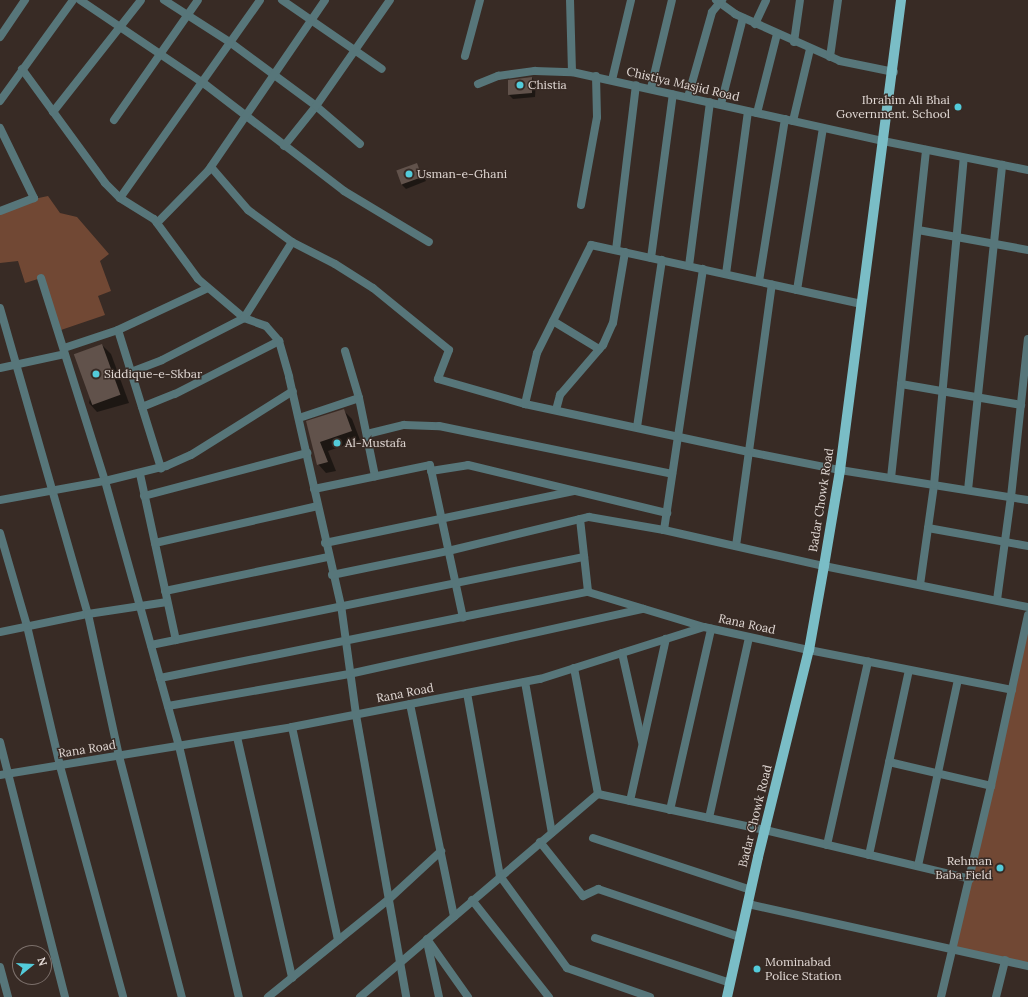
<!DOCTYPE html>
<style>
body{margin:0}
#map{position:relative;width:1028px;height:997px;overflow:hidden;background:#382b25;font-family:Lora,serif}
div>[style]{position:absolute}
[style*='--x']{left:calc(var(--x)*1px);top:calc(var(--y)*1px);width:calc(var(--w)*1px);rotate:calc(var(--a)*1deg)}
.green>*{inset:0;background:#714834}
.shadow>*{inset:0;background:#0007}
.building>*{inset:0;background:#61524b;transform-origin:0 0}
.minor>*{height:8px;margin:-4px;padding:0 4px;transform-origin:4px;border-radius:4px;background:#57767a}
.tertiary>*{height:8px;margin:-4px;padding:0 4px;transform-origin:4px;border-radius:4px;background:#57767a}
.primary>*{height:10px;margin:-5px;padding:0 5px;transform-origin:5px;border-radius:5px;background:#7abdc6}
.dots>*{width:11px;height:11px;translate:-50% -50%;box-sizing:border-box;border:2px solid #382b25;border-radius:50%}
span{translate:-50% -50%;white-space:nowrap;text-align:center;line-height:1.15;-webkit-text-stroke:3px #382b25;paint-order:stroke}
.street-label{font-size:12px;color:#e1d8d4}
.poi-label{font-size:12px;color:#e1d8d4}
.left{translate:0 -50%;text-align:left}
.right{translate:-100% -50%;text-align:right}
.north{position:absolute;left:12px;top:945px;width:40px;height:40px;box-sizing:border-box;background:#382b25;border:1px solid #7c706b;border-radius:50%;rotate:72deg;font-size:11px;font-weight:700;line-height:16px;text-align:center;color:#e1d8d4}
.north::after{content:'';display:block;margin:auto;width:14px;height:18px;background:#53cbda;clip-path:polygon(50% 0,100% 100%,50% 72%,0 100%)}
</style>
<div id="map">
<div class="green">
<div style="clip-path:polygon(48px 196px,60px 213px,77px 217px,109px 254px,100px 261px,111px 291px,98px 296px,105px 315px,58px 331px,41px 278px,25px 283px,18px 261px,0 263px,0 214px,34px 199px)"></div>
<div style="clip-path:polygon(1028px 624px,1028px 965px,954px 949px)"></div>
</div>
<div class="shadow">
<div style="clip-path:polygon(532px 78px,536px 82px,535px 97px,513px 99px,509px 95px)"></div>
<div style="clip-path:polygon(416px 164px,426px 181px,406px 189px,402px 185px)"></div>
<div style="clip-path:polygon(102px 345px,111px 354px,129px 403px,97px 412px,89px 403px)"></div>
<div style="clip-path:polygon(343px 410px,352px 419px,360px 440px,328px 451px,336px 471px,326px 473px,318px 464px,308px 422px)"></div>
</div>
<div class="building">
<div style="clip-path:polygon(532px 77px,532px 93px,508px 95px,508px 80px)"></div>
<div style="left:417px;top:163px;width:15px;height:22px;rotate:70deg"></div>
<div style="left:102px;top:344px;width:54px;height:30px;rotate:70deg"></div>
<div style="clip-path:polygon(344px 409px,352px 431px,320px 442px,328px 462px,317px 465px,306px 421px)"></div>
</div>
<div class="minor">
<div style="--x:80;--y:0;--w:152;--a:34"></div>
<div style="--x:206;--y:85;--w:174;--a:37.5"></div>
<div style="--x:344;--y:191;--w:99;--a:31"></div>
<div style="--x:164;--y:0;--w:80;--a:32.7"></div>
<div style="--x:231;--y:43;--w:106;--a:36.5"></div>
<div style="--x:316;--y:106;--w:58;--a:40.8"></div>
<div style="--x:282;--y:0;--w:121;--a:34.6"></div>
<div style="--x:570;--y:0;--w:72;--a:88.4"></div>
<div style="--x:716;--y:0;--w:24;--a:36"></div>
<div style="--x:735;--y:14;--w:115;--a:24.1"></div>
<div style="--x:840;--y:61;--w:55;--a:11.5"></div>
<div style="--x:755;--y:24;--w:26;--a:-65"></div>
<div style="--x:0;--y:37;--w:45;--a:-56"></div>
<div style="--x:794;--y:42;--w:42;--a:-81.9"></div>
<div style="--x:465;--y:56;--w:58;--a:-75"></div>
<div style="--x:830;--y:57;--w:58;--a:-82"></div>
<div style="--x:22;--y:69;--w:141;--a:53.9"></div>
<div style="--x:105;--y:183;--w:21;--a:45"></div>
<div style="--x:120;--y:198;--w:40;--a:32"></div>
<div style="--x:154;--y:219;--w:74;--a:53.7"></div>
<div style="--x:198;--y:279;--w:60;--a:40.3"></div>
<div style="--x:244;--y:318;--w:23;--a:20"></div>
<div style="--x:266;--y:326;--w:20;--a:49"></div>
<div style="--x:279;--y:341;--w:37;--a:74"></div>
<div style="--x:289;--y:377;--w:234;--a:77.2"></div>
<div style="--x:341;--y:605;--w:111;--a:82.2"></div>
<div style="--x:612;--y:80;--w:82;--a:-76.6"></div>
<div style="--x:478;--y:84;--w:22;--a:-22"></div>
<div style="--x:498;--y:76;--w:37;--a:-8"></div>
<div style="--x:535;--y:71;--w:37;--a:2"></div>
<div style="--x:572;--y:72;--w:319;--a:12.5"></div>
<div style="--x:651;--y:88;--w:90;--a:-76.6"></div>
<div style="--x:688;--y:97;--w:88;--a:-74.2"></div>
<div style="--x:712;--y:12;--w:16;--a:-50"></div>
<div style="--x:0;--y:101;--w:125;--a:-54.1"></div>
<div style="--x:721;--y:104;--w:89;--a:-75.7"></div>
<div style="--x:53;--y:112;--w:142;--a:-51.8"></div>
<div style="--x:757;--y:113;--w:81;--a:-75.8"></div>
<div style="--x:114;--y:120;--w:146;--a:-55"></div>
<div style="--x:793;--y:121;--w:74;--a:-76.7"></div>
<div style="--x:0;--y:128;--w:78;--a:64.1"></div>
<div style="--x:34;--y:198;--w:36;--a:159"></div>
<div style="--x:284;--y:146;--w:51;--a:-51.3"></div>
<div style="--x:316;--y:106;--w:129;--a:-55.1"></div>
<div style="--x:211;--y:167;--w:57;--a:49.3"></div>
<div style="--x:248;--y:210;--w:54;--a:36"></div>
<div style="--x:292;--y:242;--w:48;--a:27.1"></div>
<div style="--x:335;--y:264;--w:45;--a:32.3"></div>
<div style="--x:373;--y:288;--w:98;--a:39.2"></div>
<div style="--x:449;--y:350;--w:31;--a:111"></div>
<div style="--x:438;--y:379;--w:91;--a:16"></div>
<div style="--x:525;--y:404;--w:229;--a:12.1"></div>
<div style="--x:749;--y:452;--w:93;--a:11.2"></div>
<div style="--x:840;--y:470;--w:190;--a:9.1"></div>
<div style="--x:120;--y:198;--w:242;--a:-54.7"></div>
<div style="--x:581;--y:205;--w:89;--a:-79.7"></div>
<div style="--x:597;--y:117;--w:41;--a:-91.4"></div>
<div style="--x:157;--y:223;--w:73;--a:-45.6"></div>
<div style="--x:208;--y:171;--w:207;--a:-55.6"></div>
<div style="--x:918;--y:230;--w:112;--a:10.3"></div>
<div style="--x:616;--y:250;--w:166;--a:-83.1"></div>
<div style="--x:651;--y:258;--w:165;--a:-82.4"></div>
<div style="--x:689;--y:266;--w:165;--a:-82.7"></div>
<div style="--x:726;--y:274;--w:164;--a:-82.3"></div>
<div style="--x:41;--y:278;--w:213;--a:72.5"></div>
<div style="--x:105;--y:481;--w:275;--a:74.4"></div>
<div style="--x:179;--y:746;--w:258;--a:76.6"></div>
<div style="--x:759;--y:281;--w:164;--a:-80.9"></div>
<div style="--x:797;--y:290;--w:164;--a:-80.9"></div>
<div style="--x:0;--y:308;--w:318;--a:74"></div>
<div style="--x:88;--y:614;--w:145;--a:77.7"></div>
<div style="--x:119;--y:756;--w:249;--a:75.4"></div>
<div style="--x:553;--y:321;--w:54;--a:31.3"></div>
<div style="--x:118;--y:330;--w:145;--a:72.7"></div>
<div style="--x:64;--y:348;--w:57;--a:-18.4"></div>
<div style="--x:118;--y:330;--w:99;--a:-25"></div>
<div style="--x:345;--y:351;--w:49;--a:73.4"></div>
<div style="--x:359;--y:398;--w:80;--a:78.4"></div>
<div style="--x:0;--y:368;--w:66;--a:-12.2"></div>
<div style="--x:131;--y:372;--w:33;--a:-21"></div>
<div style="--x:162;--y:360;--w:92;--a:-27.1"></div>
<div style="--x:244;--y:318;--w:90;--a:-57.7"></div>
<div style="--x:901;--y:384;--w:122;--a:9.9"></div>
<div style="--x:525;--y:404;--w:52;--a:-76.8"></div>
<div style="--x:537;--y:353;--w:121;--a:-63.4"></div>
<div style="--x:591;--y:245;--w:277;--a:12.3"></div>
<div style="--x:142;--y:407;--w:35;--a:-22"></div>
<div style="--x:175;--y:394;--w:117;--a:-27"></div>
<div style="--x:556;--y:410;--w:16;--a:-75"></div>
<div style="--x:560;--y:395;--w:66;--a:-49.3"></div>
<div style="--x:603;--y:345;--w:24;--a:-66"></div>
<div style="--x:613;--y:323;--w:72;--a:-80.4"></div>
<div style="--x:299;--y:418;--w:63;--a:-18.4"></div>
<div style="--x:637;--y:427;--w:169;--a:-81.5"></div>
<div style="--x:367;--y:434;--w:38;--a:-14"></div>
<div style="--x:404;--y:425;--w:35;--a:2"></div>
<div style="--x:439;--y:426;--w:238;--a:11.6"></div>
<div style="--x:431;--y:471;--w:37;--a:-9"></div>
<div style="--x:468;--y:465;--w:205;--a:13.6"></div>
<div style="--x:140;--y:474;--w:170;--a:77.8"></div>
<div style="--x:891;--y:478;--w:330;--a:-83.9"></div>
<div style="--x:314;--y:489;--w:118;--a:-11.7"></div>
<div style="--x:430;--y:465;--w:156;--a:77.8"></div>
<div style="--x:968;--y:490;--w:327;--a:-84"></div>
<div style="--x:144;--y:496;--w:169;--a:-14.8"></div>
<div style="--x:0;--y:500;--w:107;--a:-10.3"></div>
<div style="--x:105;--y:481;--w:63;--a:-13.8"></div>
<div style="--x:166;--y:466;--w:27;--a:-24"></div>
<div style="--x:191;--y:455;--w:120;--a:-32.1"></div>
<div style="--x:580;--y:519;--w:73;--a:83.7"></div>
<div style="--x:928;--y:528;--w:102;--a:10.2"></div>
<div style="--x:0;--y:533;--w:97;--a:73.8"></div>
<div style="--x:27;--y:626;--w:144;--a:76.7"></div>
<div style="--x:60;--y:766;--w:239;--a:74.7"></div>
<div style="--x:155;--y:543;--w:167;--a:-12.8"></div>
<div style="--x:325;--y:543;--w:254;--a:-11.8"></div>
<div style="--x:736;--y:546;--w:264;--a:-82.2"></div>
<div style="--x:332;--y:575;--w:118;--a:-11.7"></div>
<div style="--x:448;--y:551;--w:145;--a:-13.6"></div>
<div style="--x:589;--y:517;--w:76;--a:9.8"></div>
<div style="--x:664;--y:530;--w:264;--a:-81.5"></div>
<div style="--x:920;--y:585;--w:101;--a:-82"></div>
<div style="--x:934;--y:485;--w:328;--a:-84.8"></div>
<div style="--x:165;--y:591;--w:167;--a:-11.8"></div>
<div style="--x:997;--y:600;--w:104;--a:-82.3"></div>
<div style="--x:1011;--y:497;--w:159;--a:-83.9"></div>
<div style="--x:0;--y:632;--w:90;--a:-11.6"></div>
<div style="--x:88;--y:614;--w:80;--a:-8.6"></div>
<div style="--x:151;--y:645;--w:442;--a:-11.5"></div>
<div style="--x:809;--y:650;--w:207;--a:11.1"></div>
<div style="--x:622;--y:653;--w:91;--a:77.3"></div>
<div style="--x:574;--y:668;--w:128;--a:79.2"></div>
<div style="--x:160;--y:678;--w:437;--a:-11.4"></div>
<div style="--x:588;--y:592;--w:121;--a:16.8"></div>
<div style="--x:525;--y:682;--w:153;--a:79.9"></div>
<div style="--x:467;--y:693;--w:186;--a:79.8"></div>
<div style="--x:500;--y:876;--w:114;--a:53.9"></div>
<div style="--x:567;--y:968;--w:88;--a:19.3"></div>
<div style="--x:410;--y:704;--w:217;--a:78.3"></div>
<div style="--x:168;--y:706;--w:184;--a:-10"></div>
<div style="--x:349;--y:674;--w:301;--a:-12.5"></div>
<div style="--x:292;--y:727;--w:218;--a:77.8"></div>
<div style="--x:237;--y:737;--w:247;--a:77.1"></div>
<div style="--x:0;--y:742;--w:263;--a:75.7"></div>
<div style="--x:889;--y:762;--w:105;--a:13.2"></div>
<div style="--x:630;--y:801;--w:166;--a:-77.5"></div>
<div style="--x:670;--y:810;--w:186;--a:-77.2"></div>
<div style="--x:709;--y:818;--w:185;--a:-77.5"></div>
<div style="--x:765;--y:830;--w:211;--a:13.4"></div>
<div style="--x:593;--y:838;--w:166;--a:18.2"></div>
<div style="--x:540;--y:842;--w:69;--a:51.5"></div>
<div style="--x:583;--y:896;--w:17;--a:-25"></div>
<div style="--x:598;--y:889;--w:150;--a:18.7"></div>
<div style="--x:827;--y:845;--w:188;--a:-77.4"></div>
<div style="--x:869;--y:855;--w:189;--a:-77.8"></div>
<div style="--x:918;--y:866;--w:190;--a:-77.9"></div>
<div style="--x:472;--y:900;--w:124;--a:51.6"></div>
<div style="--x:748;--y:904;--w:287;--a:12.5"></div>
<div style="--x:595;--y:938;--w:142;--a:18.4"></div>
<div style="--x:427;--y:939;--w:71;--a:54.7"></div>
<div style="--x:427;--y:942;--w:56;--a:77.7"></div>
<div style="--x:0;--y:967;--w:31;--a:75"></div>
<div style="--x:268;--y:997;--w:156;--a:-39"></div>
<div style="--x:389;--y:899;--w:71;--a:-42.7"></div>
<div style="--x:941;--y:997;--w:217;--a:-76.7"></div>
<div style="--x:991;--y:786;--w:175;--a:-77.8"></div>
<div style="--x:996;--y:997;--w:38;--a:-76"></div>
</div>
<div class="tertiary">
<div style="--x:883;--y:141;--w:148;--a:11.3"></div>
<div style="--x:664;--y:530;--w:164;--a:12.7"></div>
<div style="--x:824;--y:566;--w:208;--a:11.4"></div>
<div style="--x:356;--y:715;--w:286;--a:79.9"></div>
<div style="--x:0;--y:775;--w:296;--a:-9.3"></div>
<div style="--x:292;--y:727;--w:253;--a:-11"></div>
<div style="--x:540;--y:679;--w:172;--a:-17.6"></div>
<div style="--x:704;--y:627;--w:107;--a:12.4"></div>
<div style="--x:360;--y:997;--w:313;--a:-40.5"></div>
<div style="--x:598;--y:794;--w:171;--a:12.2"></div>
</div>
<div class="primary">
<div style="--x:727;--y:997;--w:143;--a:-77.5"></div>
<div style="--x:758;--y:857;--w:213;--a:-76.2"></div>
<div style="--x:809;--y:650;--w:85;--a:-79.9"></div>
<div style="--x:824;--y:566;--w:97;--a:-80.5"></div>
<div style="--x:840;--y:470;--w:474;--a:-82.6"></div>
</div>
<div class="dots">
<div style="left:520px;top:85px;background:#53cbda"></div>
<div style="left:958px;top:107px;background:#53cbda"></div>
<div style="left:409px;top:174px;background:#53cbda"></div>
<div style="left:96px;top:374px;background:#53cbda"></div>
<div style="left:337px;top:443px;background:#53cbda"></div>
<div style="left:1000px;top:868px;background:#53cbda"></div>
<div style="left:757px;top:969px;background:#53cbda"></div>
</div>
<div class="street-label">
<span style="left:683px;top:84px;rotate:13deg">Chistiya Masjid Road</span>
<span style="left:821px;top:500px;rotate:-81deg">Badar Chowk Road</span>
<span style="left:747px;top:624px;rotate:12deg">Rana Road</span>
<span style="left:405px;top:693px;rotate:-11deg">Rana Road</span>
<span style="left:87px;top:749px;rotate:-9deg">Rana Road</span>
<span style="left:755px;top:816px;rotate:-76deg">Badar Chowk Road</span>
</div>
<div class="poi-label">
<span class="left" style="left:528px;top:85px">Chistia</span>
<span class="right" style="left:950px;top:107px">Ibrahim Ali Bhai<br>Government. School</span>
<span class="left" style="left:417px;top:174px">Usman-e-Ghani</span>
<span class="left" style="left:104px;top:374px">Siddique-e-Skbar</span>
<span class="left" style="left:345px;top:443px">Al-Mustafa</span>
<span class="right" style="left:992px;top:868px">Rehman<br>Baba Field</span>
<span class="left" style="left:765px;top:969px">Mominabad<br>Police Station</span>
</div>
<div class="north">N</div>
</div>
